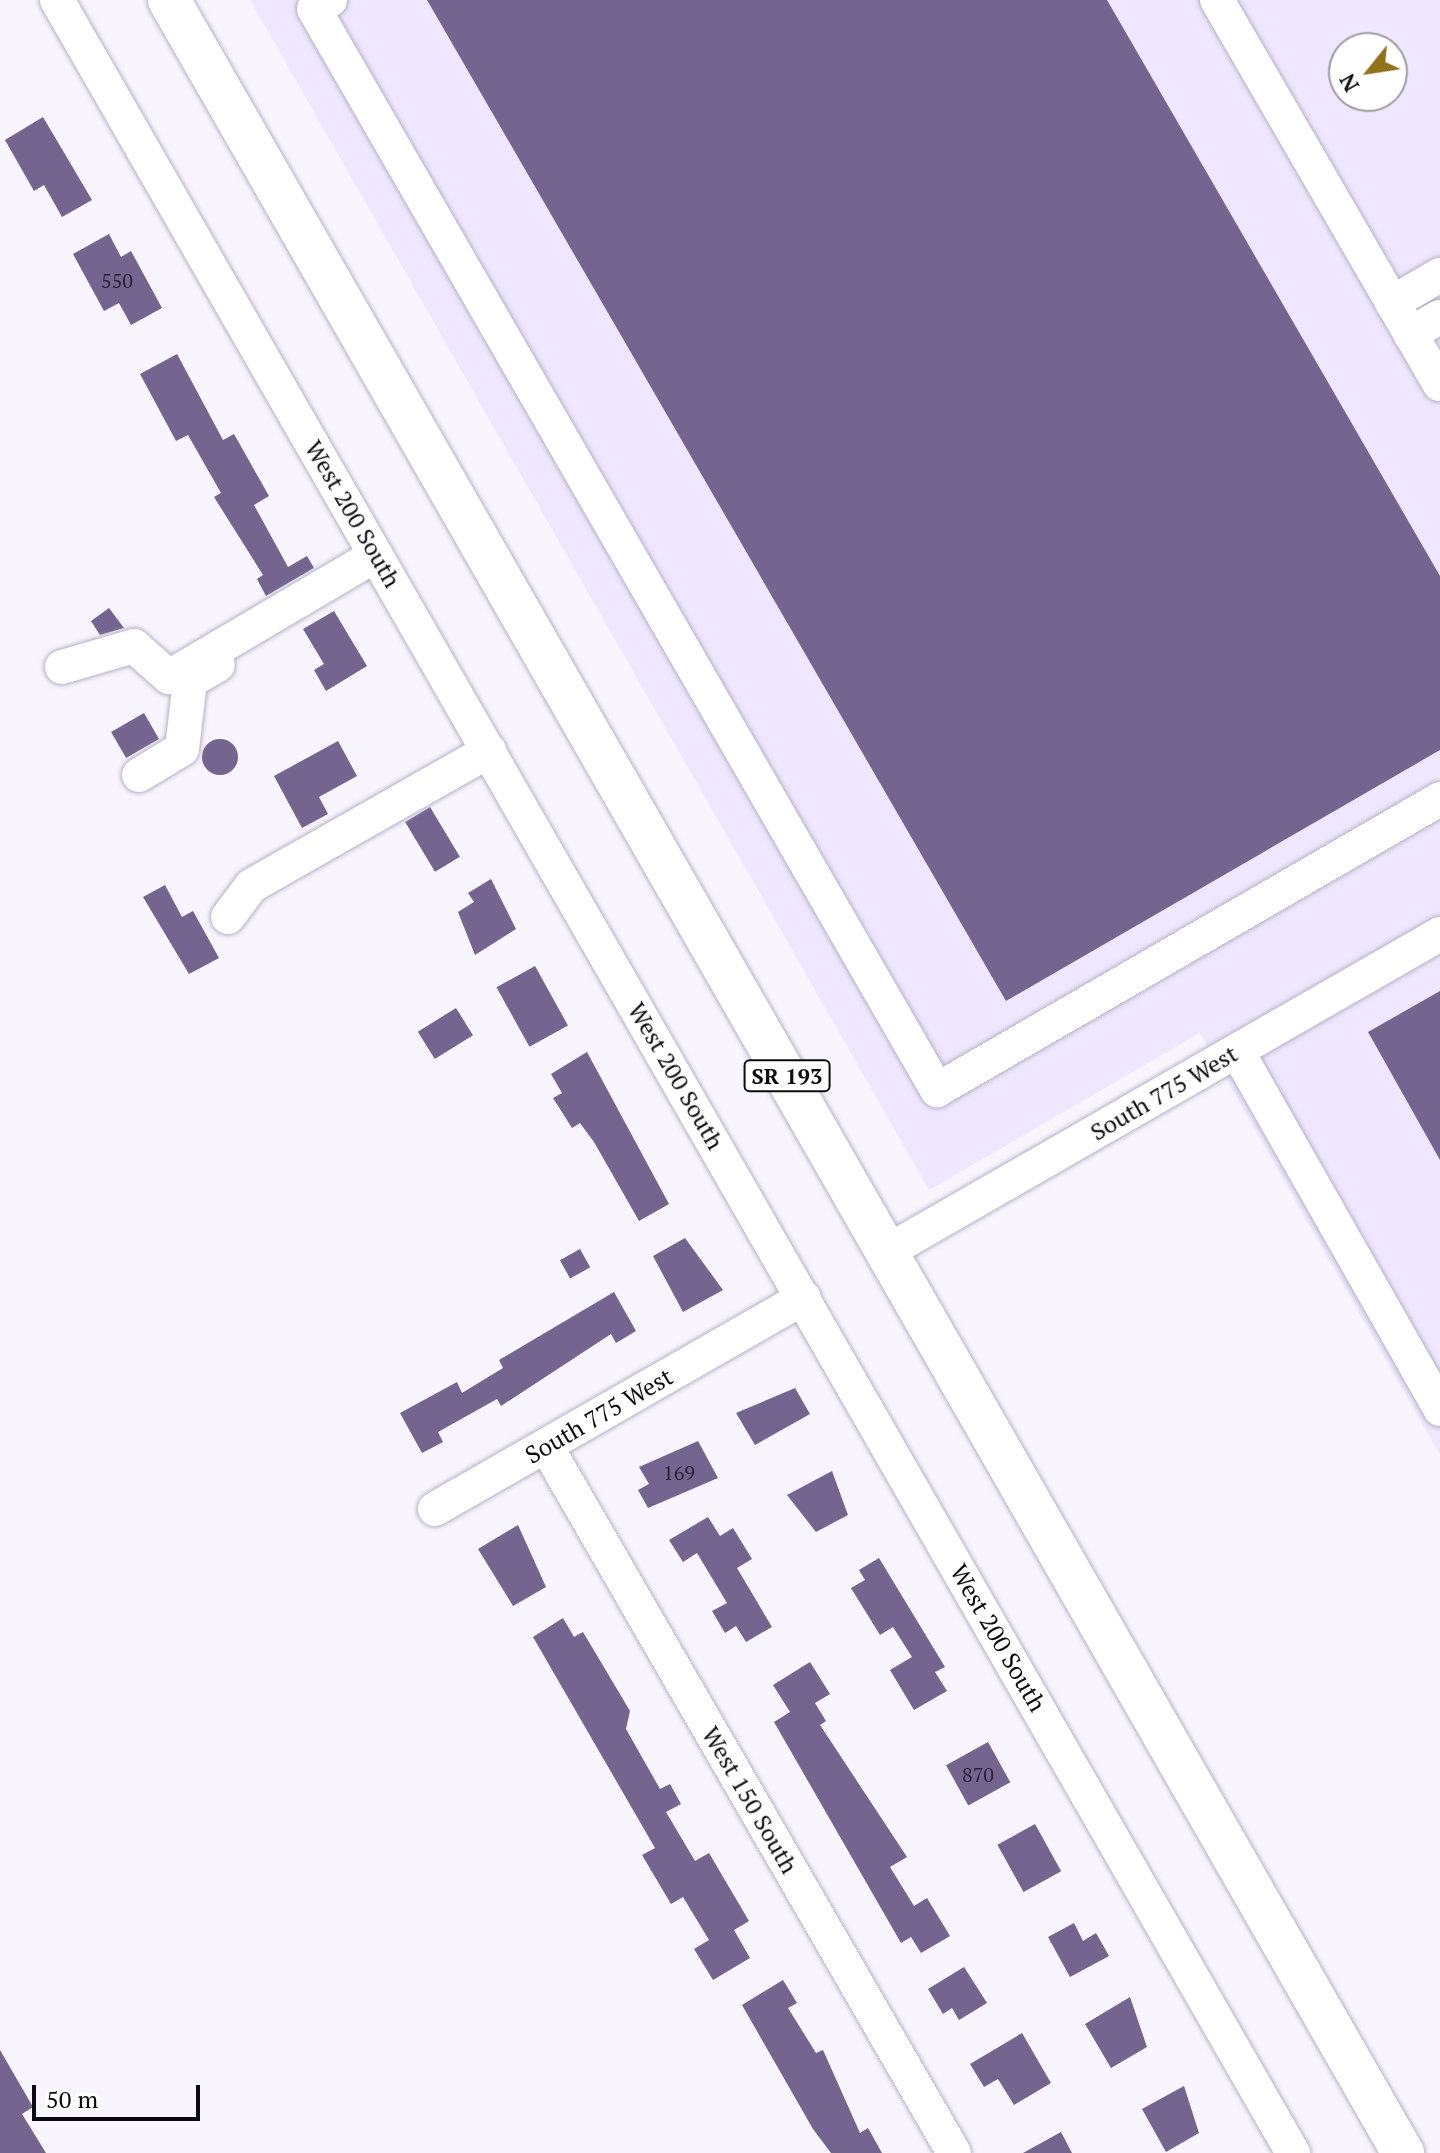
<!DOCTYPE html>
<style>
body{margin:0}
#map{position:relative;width:1440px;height:2153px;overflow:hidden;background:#f8f5fe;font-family:"PT Serif",serif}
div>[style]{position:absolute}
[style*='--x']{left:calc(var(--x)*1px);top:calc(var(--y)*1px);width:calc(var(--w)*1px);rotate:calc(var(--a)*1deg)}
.built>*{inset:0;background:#eee7ff}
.building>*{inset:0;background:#746590;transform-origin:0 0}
.round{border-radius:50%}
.roads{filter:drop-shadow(0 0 2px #b7b0c6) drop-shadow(0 0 2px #b7b0c6)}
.minor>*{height:34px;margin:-17px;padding:0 17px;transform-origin:17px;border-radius:17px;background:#fff}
.major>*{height:42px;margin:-21px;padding:0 21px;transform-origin:21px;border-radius:21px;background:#fff}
span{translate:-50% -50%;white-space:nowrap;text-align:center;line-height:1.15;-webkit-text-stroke:6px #fff;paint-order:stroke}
.number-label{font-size:20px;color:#272132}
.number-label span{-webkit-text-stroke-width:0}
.shield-label span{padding:2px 6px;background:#fff;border:2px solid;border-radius:6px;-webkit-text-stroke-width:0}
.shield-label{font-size:22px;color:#0d0a12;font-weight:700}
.street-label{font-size:24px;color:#0d0a12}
.north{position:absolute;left:1328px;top:32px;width:80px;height:80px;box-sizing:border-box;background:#fff;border:2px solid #9e9da0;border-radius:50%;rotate:240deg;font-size:22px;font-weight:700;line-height:32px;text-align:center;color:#0d0a12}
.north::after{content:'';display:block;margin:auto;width:28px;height:36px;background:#917218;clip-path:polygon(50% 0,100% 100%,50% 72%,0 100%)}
.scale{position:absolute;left:32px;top:2085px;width:168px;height:36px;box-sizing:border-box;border:4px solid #0d0a12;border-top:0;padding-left:10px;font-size:24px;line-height:28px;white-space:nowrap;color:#0d0a12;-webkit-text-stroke:6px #fff;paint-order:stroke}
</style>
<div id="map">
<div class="built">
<div style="clip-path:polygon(evenodd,250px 0,1440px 0,1440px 1455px,1200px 1033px,929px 1190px,250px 0,1344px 48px,1392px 48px,1392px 96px,1344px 96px,1344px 48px)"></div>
</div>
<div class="building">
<div style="clip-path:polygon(427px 0,1107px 0,1440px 576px,1440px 750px,1006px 1001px)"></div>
<div style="clip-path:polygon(43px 117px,92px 200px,62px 217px,44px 185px,34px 191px,5px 140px)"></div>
<div style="clip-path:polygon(109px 234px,121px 257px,131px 251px,162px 308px,131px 325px,119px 303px,104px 311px,73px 254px)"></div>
<div style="clip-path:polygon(177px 354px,223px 440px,234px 434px,269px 496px,254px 505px,288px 567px,307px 556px,314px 568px,266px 596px,257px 579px,263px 575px,214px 497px,221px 493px,188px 435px,176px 441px,140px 374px)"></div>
<div style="clip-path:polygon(109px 608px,124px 628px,100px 635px,91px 621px)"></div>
<div style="clip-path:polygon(334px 611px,367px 666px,326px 691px,314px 670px,324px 664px,303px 629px)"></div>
<div style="left:144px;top:713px;width:30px;height:38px;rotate:60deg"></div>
<div class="round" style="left:202px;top:739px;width:36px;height:36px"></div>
<div style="clip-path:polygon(338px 741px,357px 776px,319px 797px,328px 814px,302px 828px,274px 776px)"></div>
<div style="left:430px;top:807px;width:58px;height:29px;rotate:59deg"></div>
<div style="clip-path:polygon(491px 879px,516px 929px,475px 955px,458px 912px,474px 902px,468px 893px)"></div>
<div style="clip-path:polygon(165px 885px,182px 917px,193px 911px,219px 958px,189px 974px,143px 897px)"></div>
<div style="left:535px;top:966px;width:68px;height:44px;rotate:61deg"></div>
<div style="clip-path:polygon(1440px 991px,1440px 1160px,1368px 1032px)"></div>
<div style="left:456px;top:1008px;width:32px;height:45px;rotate:58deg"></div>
<div style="clip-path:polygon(587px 1052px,669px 1204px,639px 1221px,594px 1142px,580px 1123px,572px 1128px,553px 1098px,562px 1093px,551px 1074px)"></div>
<div style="clip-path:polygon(685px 1238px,723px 1290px,683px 1312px,653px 1256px)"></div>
<div style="left:580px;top:1249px;width:21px;height:23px;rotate:61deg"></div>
<div style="clip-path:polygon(614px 1292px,636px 1331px,616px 1343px,611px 1334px,501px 1406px,497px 1399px,438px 1432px,443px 1442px,422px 1453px,400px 1413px,457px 1382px,462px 1393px,503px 1368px,499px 1360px)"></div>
<div style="clip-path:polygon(795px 1388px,810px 1414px,755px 1445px,736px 1413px)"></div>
<div style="clip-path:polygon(698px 1441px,718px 1478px,648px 1508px,638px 1490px,649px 1484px,639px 1467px)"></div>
<div style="clip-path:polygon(832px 1471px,848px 1515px,816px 1532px,787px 1495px)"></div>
<div style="clip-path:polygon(708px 1517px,720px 1536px,733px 1528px,752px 1559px,737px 1568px,772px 1627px,746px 1642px,736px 1626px,725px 1633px,712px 1611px,727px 1603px,697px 1553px,683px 1562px,669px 1540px)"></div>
<div style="clip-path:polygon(518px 1525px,546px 1587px,513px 1606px,478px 1549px)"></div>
<div style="clip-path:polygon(879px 1558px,945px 1667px,935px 1672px,947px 1691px,914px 1710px,890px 1670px,912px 1657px,893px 1627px,880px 1635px,851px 1588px,865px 1580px,859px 1570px)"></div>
<div style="clip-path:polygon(563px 1618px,574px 1637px,583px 1632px,630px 1711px,626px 1729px,660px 1789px,670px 1784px,681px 1804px,666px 1812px,695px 1861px,709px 1853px,749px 1921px,734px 1930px,750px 1958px,713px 1980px,694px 1949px,709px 1940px,683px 1897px,671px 1904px,642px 1855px,655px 1848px,533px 1637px)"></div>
<div style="clip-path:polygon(810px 1662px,830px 1694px,815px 1703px,826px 1721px,820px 1725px,907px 1857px,890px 1867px,914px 1906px,927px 1898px,950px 1936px,921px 1953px,911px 1937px,901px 1943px,774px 1722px,790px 1712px,773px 1685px)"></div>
<div style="left:988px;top:1742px;width:46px;height:48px;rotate:61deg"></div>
<div style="left:1035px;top:1824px;width:54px;height:43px;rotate:61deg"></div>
<div style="clip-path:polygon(1074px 1923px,1083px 1941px,1096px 1933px,1109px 1956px,1070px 1977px,1048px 1937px)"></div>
<div style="clip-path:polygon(964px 1967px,987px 2003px,959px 2020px,952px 2008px,943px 2014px,928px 1989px)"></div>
<div style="clip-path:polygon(783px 1980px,797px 2003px,788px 2008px,816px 2053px,823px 2050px,860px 2133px,868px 2128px,882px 2153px,831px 2153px,813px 2129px,742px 2005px)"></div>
<div style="clip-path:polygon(1130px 1997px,1147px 2047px,1111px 2068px,1085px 2024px)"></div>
<div style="clip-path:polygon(1022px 2033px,1051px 2083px,1014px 2105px,998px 2079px,984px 2087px,970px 2064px)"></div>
<div style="clip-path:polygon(0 2050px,33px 2107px,22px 2114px,46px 2153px,0 2153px)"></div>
<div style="clip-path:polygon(1184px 2086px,1199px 2133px,1166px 2152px,1142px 2109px)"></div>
<div style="clip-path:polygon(1061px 2132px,1072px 2153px,1023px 2153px)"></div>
</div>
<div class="roads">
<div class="minor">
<div style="--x:57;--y:0;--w:2483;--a:60.14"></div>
<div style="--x:330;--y:0;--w:18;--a:151"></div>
<div style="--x:314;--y:9;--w:1248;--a:60.04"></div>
<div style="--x:937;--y:1090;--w:581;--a:-30.05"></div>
<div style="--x:1217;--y:0;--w:444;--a:59.9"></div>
<div style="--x:1392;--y:303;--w:56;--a:-30.3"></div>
<div style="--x:1410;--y:334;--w:34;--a:-30"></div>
<div style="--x:62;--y:667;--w:75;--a:-16.3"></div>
<div style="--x:134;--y:646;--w:47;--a:41.5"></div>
<div style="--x:169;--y:677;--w:240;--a:-30.5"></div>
<div style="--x:139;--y:775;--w:50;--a:-31.2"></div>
<div style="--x:182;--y:749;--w:68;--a:-83.3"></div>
<div style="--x:190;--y:681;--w:32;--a:-30"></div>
<div style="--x:228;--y:917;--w:39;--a:-53"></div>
<div style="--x:251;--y:886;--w:274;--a:-29.6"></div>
<div style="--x:1237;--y:1051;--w:412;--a:60.4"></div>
<div style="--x:888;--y:1251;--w:637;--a:-29.87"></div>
<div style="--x:546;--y:1446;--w:816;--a:60.01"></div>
<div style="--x:435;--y:1509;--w:425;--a:-29.8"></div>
</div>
<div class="major">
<div style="--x:169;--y:0;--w:2482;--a:60.18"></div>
</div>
</div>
<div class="number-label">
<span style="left:117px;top:280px">550</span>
<span style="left:679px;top:1472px">169</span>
<span style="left:978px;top:1774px">870</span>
</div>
<div class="shield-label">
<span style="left:787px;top:1076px">SR 193</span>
</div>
<div class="street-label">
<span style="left:353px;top:514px;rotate:60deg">West 200 South</span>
<span style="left:676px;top:1076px;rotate:60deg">West 200 South</span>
<span style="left:1164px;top:1093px;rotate:-30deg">South 775 West</span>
<span style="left:599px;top:1416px;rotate:-30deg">South 775 West</span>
<span style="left:998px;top:1638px;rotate:60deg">West 200 South</span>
<span style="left:750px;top:1800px;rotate:60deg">West 150 South</span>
</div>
<div class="north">N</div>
<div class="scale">50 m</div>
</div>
